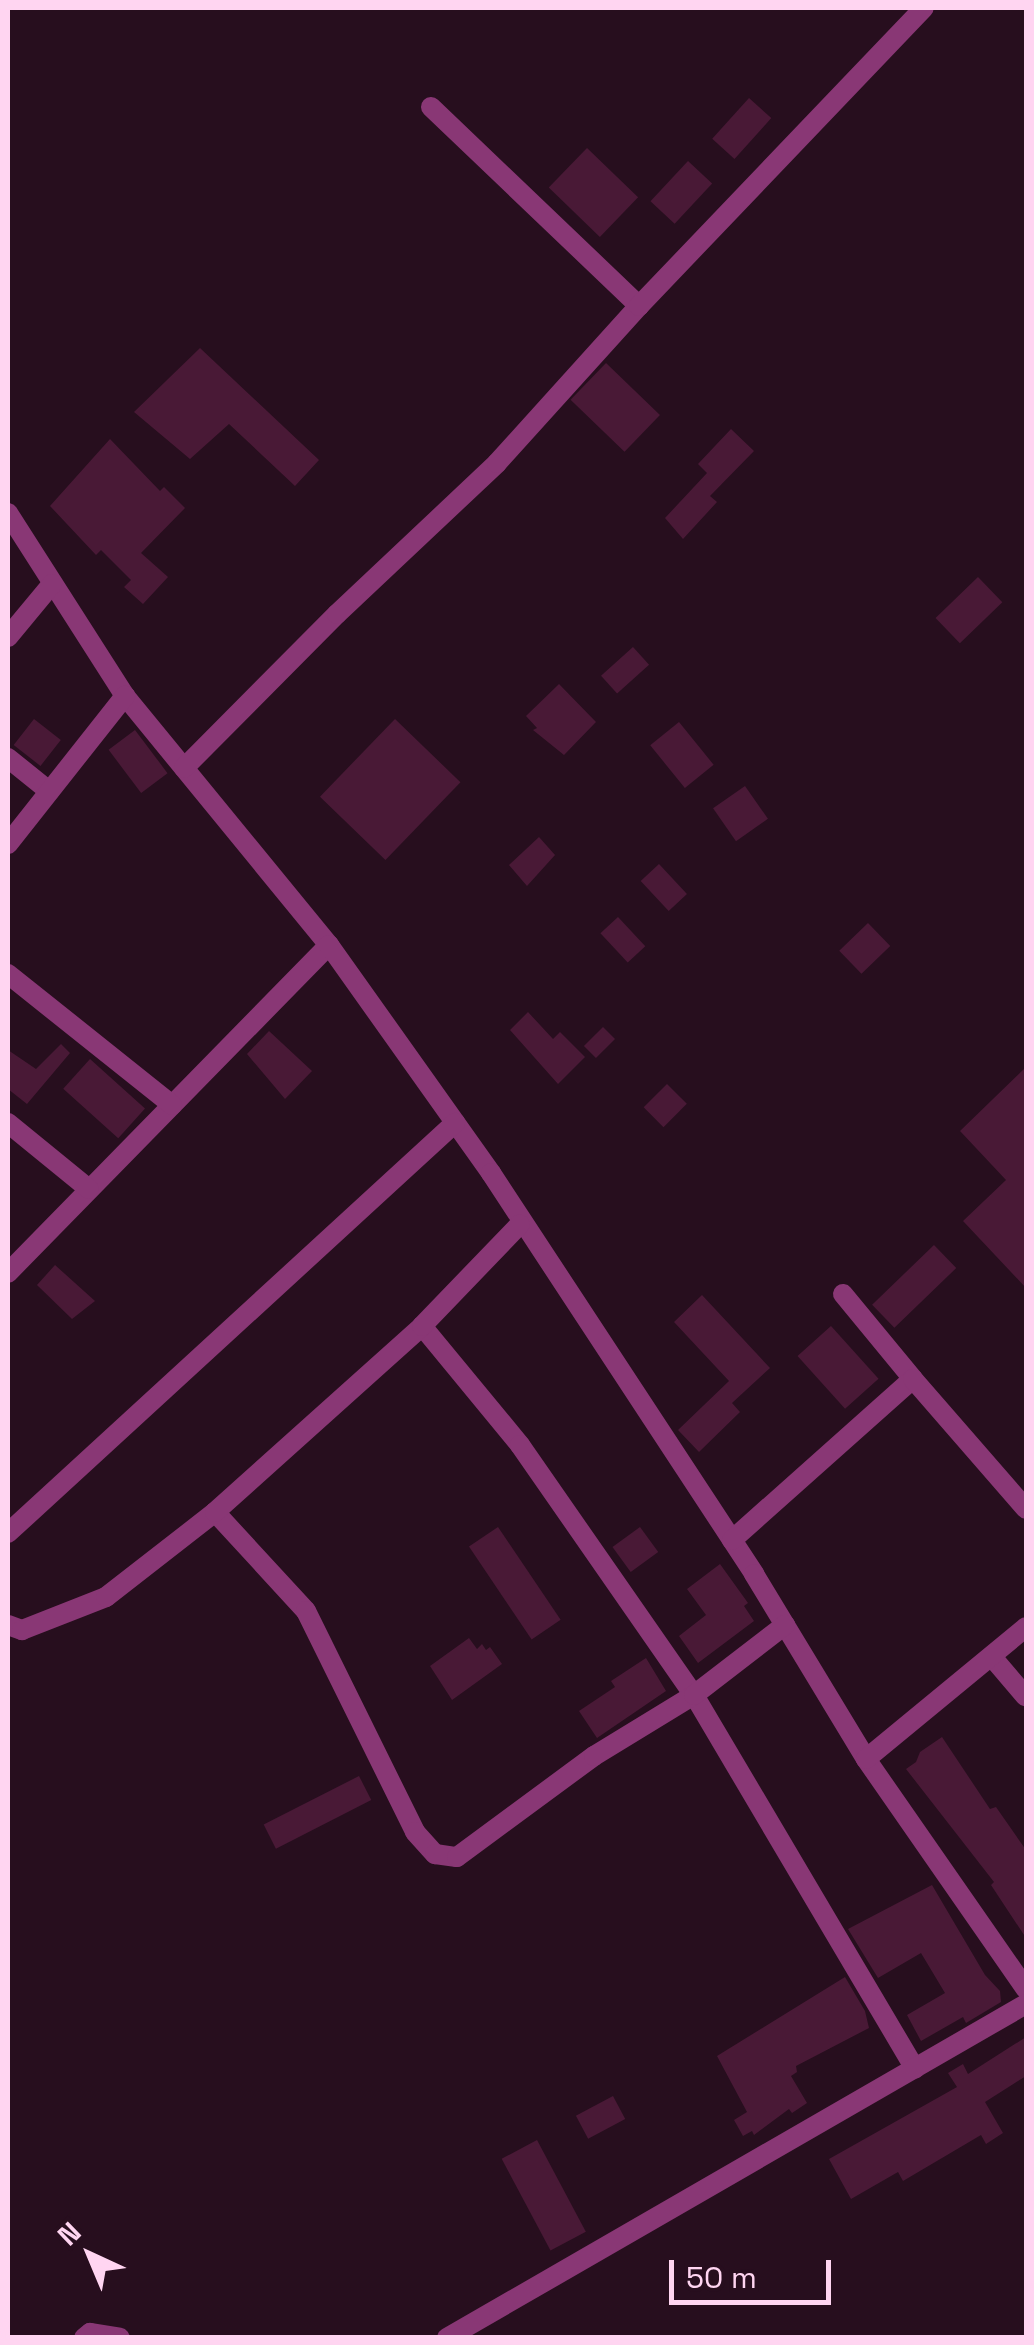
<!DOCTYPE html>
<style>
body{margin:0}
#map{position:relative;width:1034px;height:2345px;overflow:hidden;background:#270e1e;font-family:"Space Grotesk",sans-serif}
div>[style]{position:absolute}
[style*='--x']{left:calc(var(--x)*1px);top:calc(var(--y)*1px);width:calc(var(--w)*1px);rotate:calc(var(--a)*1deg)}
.building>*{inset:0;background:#491936;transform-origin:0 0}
.minor>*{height:20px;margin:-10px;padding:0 10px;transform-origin:10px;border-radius:10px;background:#893775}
span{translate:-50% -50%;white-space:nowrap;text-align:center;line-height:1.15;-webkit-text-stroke:8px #270e1e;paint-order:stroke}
.frame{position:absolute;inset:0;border:10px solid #ffd5f1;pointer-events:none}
.north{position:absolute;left:40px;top:2205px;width:100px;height:100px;-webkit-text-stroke:8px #270e1e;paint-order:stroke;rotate:316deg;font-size:28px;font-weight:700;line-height:40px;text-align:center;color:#ffd5f1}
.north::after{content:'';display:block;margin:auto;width:35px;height:45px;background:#ffd5f1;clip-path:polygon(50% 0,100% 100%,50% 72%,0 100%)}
.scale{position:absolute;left:669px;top:2260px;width:162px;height:45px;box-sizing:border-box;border:5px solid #ffd5f1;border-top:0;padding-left:12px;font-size:30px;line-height:35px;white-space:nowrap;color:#ffd5f1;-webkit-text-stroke:8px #270e1e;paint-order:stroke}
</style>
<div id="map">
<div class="building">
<div style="left:749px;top:98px;width:30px;height:55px;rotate:42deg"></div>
<div style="left:587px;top:148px;width:71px;height:55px;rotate:44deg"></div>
<div style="left:688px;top:161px;width:33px;height:55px;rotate:43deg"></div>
<div style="clip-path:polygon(200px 348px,319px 460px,295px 486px,229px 424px,190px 459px,134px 412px)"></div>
<div style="left:606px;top:363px;width:75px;height:51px;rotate:44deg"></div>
<div style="clip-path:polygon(731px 429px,754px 451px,710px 496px,717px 502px,683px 539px,665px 518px,707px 473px,698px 464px)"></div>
<div style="clip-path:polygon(110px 439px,160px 491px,164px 487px,185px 508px,141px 553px,168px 577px,143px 604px,124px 587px,131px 580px,101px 550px,96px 555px,50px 506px)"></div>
<div style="left:978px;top:577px;width:35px;height:59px;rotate:46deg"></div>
<div style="left:633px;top:647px;width:24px;height:43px;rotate:48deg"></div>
<div style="clip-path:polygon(559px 684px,596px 722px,564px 755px,533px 730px,537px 728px,526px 716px)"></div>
<div style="left:34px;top:719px;width:34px;height:33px;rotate:38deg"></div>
<div style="left:395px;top:719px;width:91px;height:108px;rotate:44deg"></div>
<div style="left:679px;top:722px;width:55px;height:37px;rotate:51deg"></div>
<div style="left:135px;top:730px;width:54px;height:33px;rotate:53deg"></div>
<div style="left:745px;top:786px;width:40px;height:39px;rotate:55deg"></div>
<div style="clip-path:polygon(539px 837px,555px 855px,527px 886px,509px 865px)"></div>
<div style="left:659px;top:864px;width:41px;height:25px;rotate:47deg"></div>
<div style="left:618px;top:917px;width:40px;height:24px;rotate:47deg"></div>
<div style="left:868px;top:923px;width:32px;height:40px;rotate:46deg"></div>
<div style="clip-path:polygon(528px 1012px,553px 1039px,560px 1032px,585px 1057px,558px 1084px,510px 1030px)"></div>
<div style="left:603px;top:1027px;width:17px;height:27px;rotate:45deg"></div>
<div style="clip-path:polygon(269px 1031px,312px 1071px,285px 1099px,247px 1054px)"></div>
<div style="clip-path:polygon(61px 1044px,70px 1053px,27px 1104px,8px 1089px,8px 1050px,36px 1069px)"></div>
<div style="left:90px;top:1059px;width:74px;height:40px;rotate:42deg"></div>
<div style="clip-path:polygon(1026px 1067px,1026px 1288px,963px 1221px,1006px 1180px,960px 1131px)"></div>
<div style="left:667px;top:1084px;width:28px;height:33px;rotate:45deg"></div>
<div style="left:934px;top:1245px;width:32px;height:86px;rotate:46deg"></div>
<div style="clip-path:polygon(55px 1265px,95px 1301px,72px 1319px,37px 1285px)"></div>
<div style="clip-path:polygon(702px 1295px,770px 1368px,732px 1403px,740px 1412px,699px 1452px,678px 1430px,729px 1381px,674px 1322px)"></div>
<div style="left:831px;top:1326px;width:71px;height:45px;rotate:48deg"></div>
<div style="left:498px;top:1527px;width:112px;height:35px;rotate:56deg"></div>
<div style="left:640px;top:1527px;width:31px;height:34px;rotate:54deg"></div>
<div style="clip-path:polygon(720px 1564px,748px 1603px,744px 1606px,754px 1621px,698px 1663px,679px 1636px,706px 1615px,687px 1589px)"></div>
<div style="clip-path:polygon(469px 1638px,477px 1649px,482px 1644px,486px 1650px,490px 1647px,502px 1664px,452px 1700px,430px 1666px)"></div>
<div style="clip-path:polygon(646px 1658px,666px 1691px,597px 1738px,579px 1711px,615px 1687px,611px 1681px)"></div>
<div style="clip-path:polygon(942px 1737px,990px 1809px,996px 1807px,1026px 1850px,1026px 1938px,991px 1885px,994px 1882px,906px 1769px,916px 1762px,920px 1752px)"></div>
<div style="left:359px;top:1776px;width:27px;height:107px;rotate:63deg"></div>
<div style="clip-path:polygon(932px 1885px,985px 1975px,1000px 1991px,1001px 2002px,966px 2023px,963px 2017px,921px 2041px,907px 2015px,945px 1993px,921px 1953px,878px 1978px,848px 1929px)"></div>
<div style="clip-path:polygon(845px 1977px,865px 2011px,869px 2028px,796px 2066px,797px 2072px,791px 2076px,807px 2103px,792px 2113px,789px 2109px,754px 2135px,752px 2131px,743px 2136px,734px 2120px,747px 2112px,717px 2056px)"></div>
<div style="clip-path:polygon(1026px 2037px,1026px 2076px,985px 2102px,1003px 2133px,986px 2144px,981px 2135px,903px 2181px,898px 2172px,851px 2199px,829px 2159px,957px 2087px,948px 2073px,963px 2064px,968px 2074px)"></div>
<div style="left:613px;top:2096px;width:26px;height:42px;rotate:62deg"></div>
<div style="left:537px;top:2140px;width:104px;height:40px;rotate:62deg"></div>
</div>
<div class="minor">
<div style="--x:431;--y:107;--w:288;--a:43.7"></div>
<div style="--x:8;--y:513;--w:217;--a:57.4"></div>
<div style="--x:125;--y:696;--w:322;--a:50.7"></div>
<div style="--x:329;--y:945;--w:459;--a:134.4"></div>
<div style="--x:8;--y:637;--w:69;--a:-50.3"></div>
<div style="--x:8;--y:758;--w:53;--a:38.8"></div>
<div style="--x:184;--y:768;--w:217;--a:-45.2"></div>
<div style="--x:337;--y:614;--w:220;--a:-43.3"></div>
<div style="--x:497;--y:463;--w:212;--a:-47.9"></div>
<div style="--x:639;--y:306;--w:412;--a:-46.3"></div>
<div style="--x:8;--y:844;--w:189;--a:-51.7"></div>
<div style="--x:329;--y:945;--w:280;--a:54.6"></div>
<div style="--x:491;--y:1173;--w:480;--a:56.7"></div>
<div style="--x:754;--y:1574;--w:216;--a:58.8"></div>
<div style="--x:866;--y:1759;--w:280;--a:55.2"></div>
<div style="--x:8;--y:974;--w:210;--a:38.6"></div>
<div style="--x:8;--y:1123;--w:104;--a:39.2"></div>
<div style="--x:843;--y:1294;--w:110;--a:50.5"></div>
<div style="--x:422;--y:1326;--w:154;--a:50.5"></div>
<div style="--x:520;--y:1445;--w:305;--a:55.2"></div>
<div style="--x:694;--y:1695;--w:434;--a:59.4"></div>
<div style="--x:215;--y:1512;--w:134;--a:47.4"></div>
<div style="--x:306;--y:1611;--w:246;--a:63.7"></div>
<div style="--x:415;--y:1832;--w:30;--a:48"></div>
<div style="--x:435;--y:1854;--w:22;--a:8"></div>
<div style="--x:457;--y:1857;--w:170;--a:-36.4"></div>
<div style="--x:594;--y:1756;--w:117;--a:-31.4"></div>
<div style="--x:694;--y:1695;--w:115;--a:-37.6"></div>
<div style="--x:8;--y:1533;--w:607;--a:-42.53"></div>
<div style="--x:732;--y:1540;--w:242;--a:-41.7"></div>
<div style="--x:913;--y:1379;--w:172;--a:49"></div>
<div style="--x:8;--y:1625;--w:15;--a:20"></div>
<div style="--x:22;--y:1630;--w:90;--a:-21.4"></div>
<div style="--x:106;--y:1597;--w:138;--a:-37.9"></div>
<div style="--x:215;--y:1512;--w:278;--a:-41.9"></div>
<div style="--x:422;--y:1326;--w:141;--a:-46.1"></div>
<div style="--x:992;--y:1657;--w:52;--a:49.6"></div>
<div style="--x:866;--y:1759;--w:207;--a:-39.5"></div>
<div style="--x:84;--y:2338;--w:8;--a:-40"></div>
<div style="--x:90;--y:2333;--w:30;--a:9"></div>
<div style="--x:447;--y:2338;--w:668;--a:-29.98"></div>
</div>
<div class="frame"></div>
<div class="north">N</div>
<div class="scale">50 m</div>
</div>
